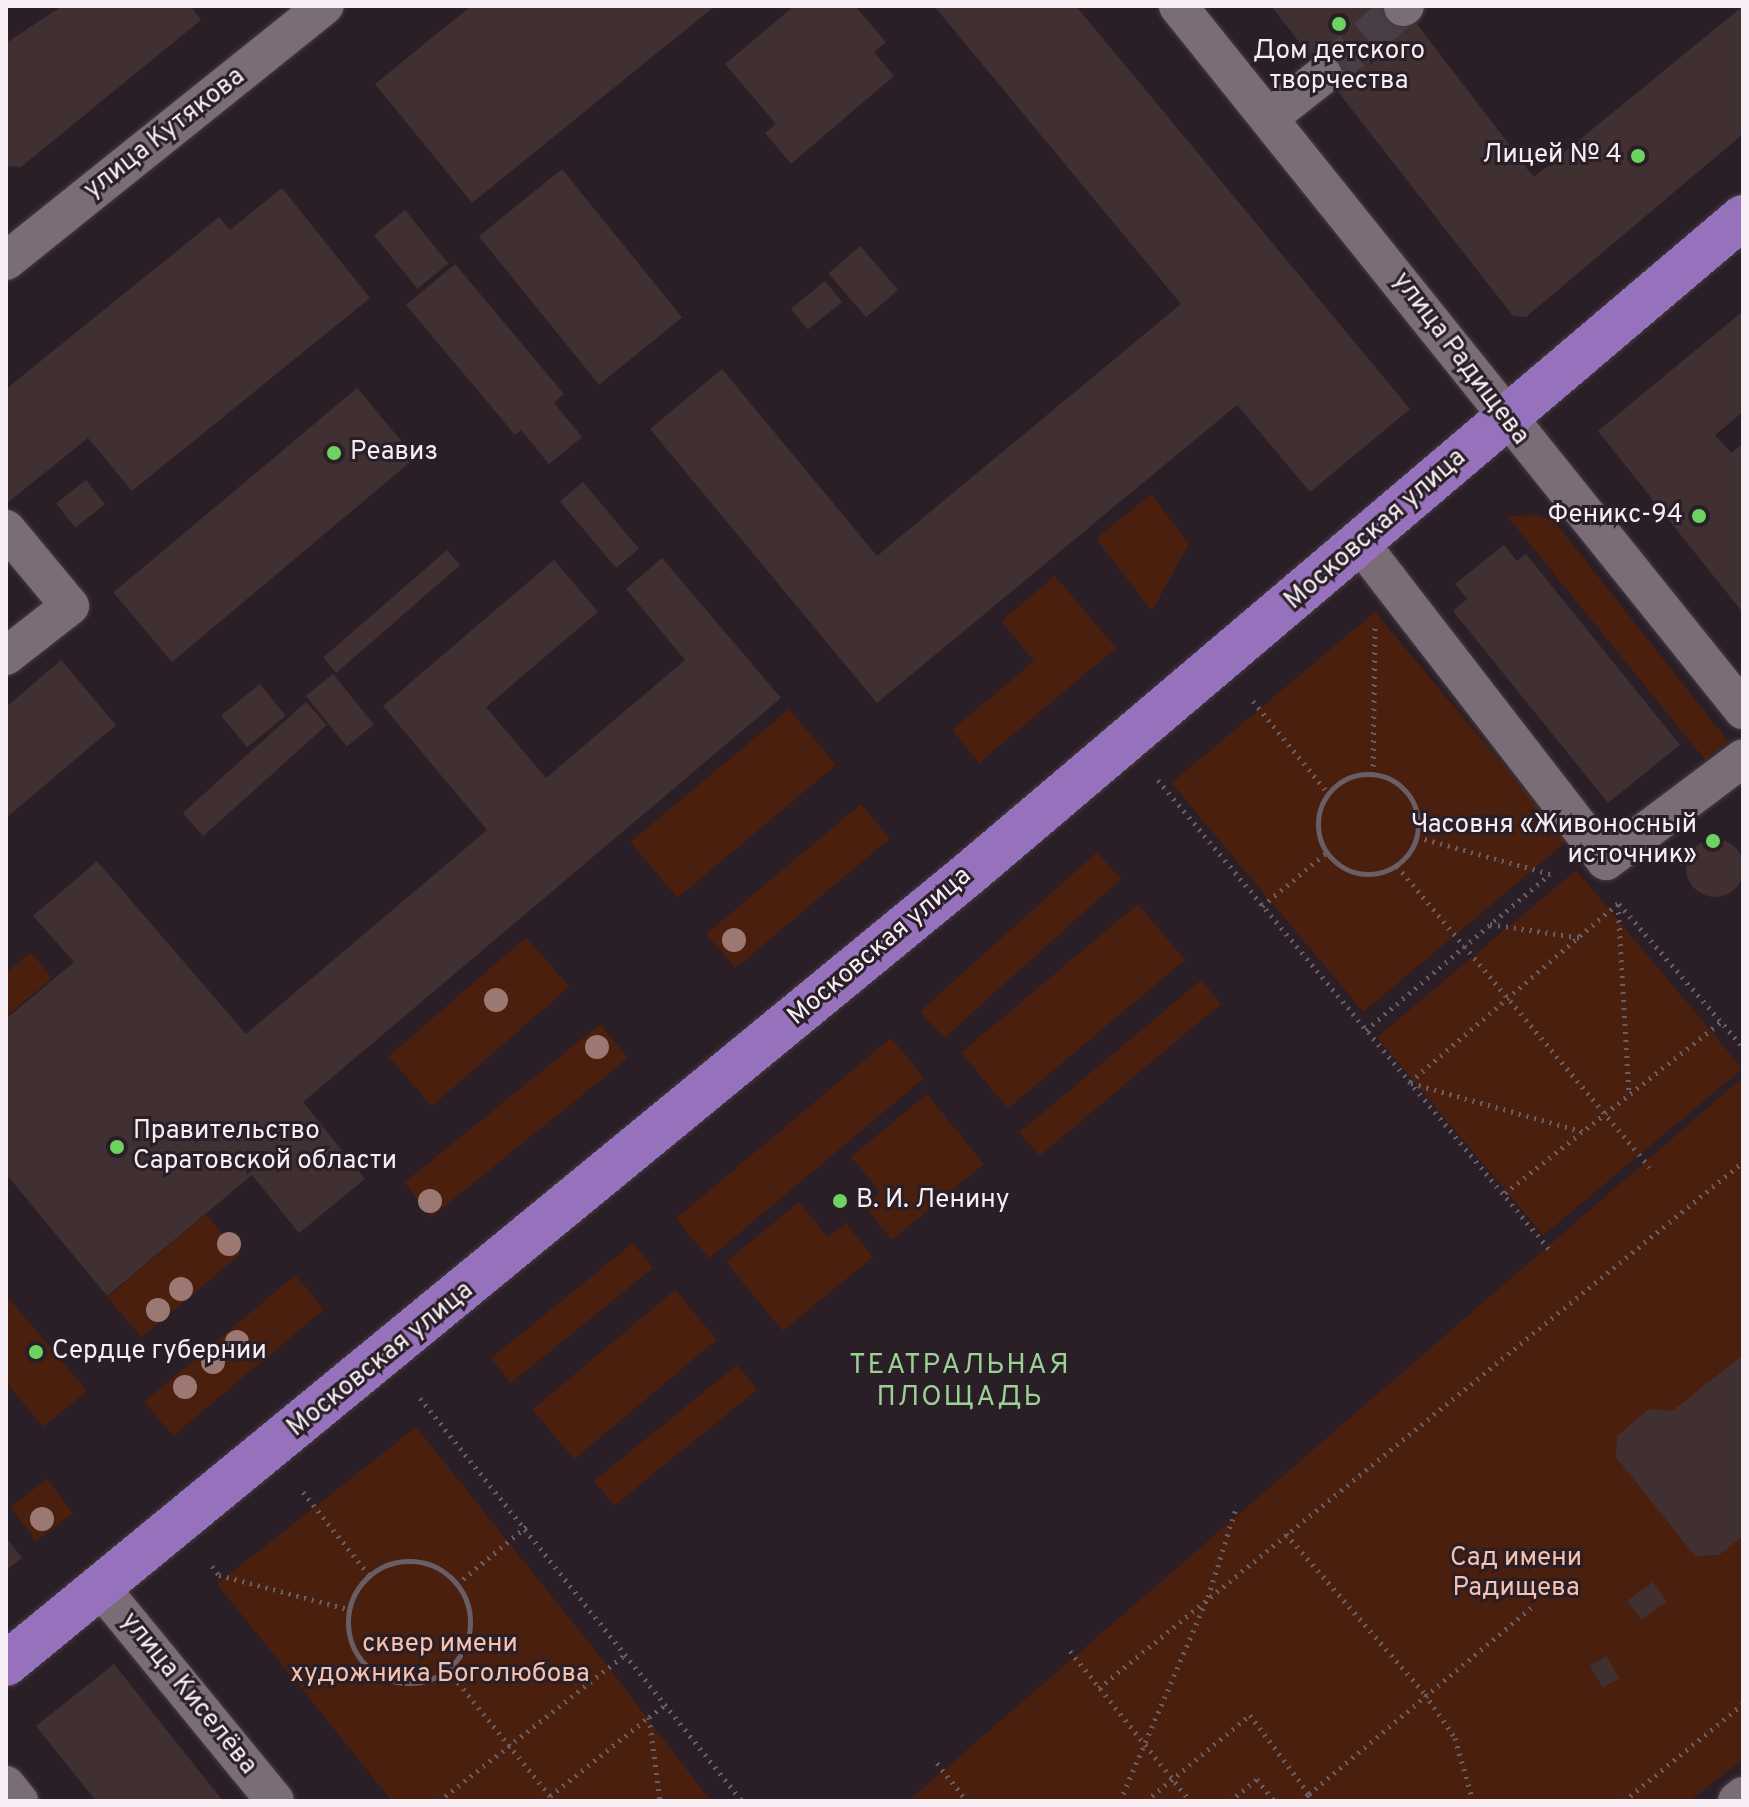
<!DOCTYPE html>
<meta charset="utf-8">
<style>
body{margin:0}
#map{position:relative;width:1749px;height:1807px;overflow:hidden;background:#2a1e27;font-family:Overpass,sans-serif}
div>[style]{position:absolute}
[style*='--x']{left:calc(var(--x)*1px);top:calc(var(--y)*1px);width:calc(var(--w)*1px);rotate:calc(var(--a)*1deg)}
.green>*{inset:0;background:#4a1f0d;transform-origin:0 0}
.building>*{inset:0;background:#403032;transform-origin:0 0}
.round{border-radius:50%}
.minor-tunnel>*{height:38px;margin-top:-19px;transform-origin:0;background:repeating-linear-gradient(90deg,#493d46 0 38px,transparent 0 57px)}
.path>*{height:5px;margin-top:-2.5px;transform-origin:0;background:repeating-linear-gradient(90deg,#695e66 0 2px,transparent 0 8px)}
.path>.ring{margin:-2.5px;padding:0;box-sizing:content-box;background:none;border:5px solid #695e66;border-radius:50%}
.roads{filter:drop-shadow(0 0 2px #443b41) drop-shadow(0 0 2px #443b41)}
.minor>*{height:38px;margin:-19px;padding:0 19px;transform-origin:19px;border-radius:19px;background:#7b6d77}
.major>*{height:44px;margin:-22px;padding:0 22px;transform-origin:22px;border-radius:22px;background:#9772bc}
.trees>*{width:24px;height:24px;margin:-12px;border-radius:50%;background:#9b7871}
.dots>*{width:22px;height:22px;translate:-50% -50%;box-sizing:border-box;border:4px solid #2a1e27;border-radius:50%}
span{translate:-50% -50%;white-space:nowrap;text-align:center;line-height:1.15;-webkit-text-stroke:6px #2a1e27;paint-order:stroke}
.poi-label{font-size:26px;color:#f6eef4}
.right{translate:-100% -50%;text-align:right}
.left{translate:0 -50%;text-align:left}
.street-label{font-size:26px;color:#f6eef4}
.park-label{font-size:26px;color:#f7c2ad}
.neighbourhood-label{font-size:28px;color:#9bd195;letter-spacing:2px}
.frame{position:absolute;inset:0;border:8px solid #f6eef4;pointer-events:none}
</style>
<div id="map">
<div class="green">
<div style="clip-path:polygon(1151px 494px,1189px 544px,1152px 611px,1096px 539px)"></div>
<div style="clip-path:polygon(1536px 515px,1555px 522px,1728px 741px,1705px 760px,1507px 516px)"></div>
<div style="clip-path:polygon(1055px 576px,1116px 648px,979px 763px,952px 730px,1034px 661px,1001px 621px)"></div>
<div style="left:1375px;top:612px;width:299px;height:266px;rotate:50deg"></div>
<div style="left:789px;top:709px;width:73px;height:207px;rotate:50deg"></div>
<div style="left:861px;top:804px;width:45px;height:202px;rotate:50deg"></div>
<div style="left:1097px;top:852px;width:36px;height:238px;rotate:48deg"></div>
<div style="left:1576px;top:870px;width:259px;height:260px;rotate:50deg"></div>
<div style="left:1138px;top:904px;width:73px;height:231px;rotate:50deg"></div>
<div style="left:526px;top:937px;width:66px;height:182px;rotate:49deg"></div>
<div style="clip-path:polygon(31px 952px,52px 978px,6px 1017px,6px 973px)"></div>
<div style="left:1201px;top:980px;width:31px;height:237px;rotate:50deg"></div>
<div style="left:600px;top:1024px;width:44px;height:252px;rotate:51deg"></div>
<div style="left:891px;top:1038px;width:52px;height:281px;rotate:50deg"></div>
<div style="clip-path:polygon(1743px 1077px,1743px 1759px,1690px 1801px,908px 1801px)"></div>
<div style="clip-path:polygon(927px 1094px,984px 1164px,892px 1240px,864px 1206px,880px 1192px,851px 1157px)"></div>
<div style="clip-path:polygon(799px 1202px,828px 1237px,846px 1223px,873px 1257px,783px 1331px,726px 1262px)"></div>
<div style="left:206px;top:1214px;width:53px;height:129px;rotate:50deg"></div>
<div style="left:633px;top:1243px;width:32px;height:183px;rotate:51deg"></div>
<div style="left:295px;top:1275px;width:45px;height:197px;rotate:50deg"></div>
<div style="left:675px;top:1290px;width:65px;height:186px;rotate:50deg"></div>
<div style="clip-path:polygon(6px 1295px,87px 1391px,43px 1427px,6px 1382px)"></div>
<div style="left:737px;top:1365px;width:32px;height:184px;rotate:51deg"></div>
<div style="clip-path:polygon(416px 1427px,599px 1655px,711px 1801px,392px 1801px,217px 1584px)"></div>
<div style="left:47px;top:1479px;width:43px;height:46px;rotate:53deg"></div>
</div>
<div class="building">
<div style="clip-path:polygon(62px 6px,191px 6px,201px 20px,21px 167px,6px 166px,6px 43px)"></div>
<div style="clip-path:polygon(471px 6px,715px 6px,472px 203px,375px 84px)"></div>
<div style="clip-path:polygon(794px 6px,855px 6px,886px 42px,874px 52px,894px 76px,791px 164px,765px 133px,776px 124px,725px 64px)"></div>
<div style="clip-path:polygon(934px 6px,1076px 6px,1410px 409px,1310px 492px,1237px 405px,877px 703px,650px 429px,722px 369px,877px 556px,1181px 304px)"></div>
<div style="clip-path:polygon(1271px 6px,1403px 6px,1534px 177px,1743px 6px,1743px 134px,1526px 317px,1513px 316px)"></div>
<div style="left:562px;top:169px;width:191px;height:107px;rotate:51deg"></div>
<div style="clip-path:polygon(282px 188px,370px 298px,132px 491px,88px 438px,6px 504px,6px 389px,219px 217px,230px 230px)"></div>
<div style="left:405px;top:210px;width:69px;height:40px;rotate:51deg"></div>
<div style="left:860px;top:246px;width:58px;height:42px;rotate:49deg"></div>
<div style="clip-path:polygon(455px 264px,564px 394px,554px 403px,582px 437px,549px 464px,521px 430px,515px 435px,406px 305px)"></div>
<div style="left:825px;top:281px;width:27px;height:44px;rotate:51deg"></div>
<div style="clip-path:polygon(1743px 311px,1743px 412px,1715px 435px,1731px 453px,1743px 443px,1743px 613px,1598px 431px)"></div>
<div style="left:357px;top:388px;width:91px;height:318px;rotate:50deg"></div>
<div style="left:86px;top:480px;width:31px;height:38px;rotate:52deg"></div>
<div style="left:583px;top:482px;width:87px;height:30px;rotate:50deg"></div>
<div style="clip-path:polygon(1504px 545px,1517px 561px,1526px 554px,1680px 745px,1608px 803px,1453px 611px,1467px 599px,1455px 584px)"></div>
<div style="left:447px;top:550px;width:20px;height:164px;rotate:49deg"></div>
<div style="clip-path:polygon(662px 558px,781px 698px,303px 1102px,365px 1179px,299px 1233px,252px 1175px,107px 1296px,6px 1174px,6px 1019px,74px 962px,33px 916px,97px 861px,246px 1034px,487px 830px,383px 706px,554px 560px,598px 612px,486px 707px,546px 778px,685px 660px,626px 589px)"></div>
<div style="clip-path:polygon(61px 660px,116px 725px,6px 818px,6px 707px)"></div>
<div style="left:333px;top:674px;width:65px;height:35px;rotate:51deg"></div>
<div style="left:260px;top:684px;width:41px;height:50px;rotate:51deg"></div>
<div style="left:306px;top:702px;width:31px;height:166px;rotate:48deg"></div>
<div class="round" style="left:1686px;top:839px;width:58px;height:58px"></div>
<div style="clip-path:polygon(1743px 1355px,1743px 1536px,1719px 1555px,1695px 1556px,1616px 1457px,1617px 1436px,1649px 1409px,1672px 1411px)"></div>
<div style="clip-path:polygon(6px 1537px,22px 1558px,6px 1570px)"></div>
<div style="left:1653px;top:1582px;width:24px;height:32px;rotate:54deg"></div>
<div style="left:1606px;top:1656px;width:26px;height:19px;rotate:59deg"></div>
<div style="clip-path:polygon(114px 1664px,223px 1801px,96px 1801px,36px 1726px)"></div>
</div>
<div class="minor-tunnel">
<div style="--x:1323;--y:75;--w:105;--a:-40.4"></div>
</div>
<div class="path">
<div style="--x:1253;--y:701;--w:119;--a:50.8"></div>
<div class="ring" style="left:1318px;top:774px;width:95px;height:95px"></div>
<div style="--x:1373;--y:774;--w:151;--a:-89.2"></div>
<div style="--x:1158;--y:780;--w:611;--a:50.18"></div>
<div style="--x:1417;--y:837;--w:138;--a:15.5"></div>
<div style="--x:1397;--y:866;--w:393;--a:50"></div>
<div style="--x:1618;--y:904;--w:189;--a:86.7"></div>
<div style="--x:1619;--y:904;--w:189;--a:49.1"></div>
<div style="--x:1262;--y:906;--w:83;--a:-39.6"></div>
<div style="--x:1490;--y:924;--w:94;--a:8.6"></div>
<div style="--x:1366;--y:1030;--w:241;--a:-40.3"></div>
<div style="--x:1410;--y:1082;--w:274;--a:-40.7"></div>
<div style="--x:1411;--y:1083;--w:180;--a:15.8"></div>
<div style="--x:1505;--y:1193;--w:275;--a:-38.4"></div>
<div style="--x:420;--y:1398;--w:516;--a:51.37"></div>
<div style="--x:303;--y:1492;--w:106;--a:51.5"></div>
<div style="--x:1286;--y:1534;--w:212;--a:49"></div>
<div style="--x:1425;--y:1694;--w:53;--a:55.7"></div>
<div style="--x:1455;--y:1738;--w:66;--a:74.1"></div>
<div class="ring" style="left:348px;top:1561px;width:117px;height:117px"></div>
<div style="--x:212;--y:1566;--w:11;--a:52"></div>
<div style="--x:219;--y:1575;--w:133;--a:14.8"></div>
<div style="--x:457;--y:1584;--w:91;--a:-39.6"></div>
<div style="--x:1070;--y:1651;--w:192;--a:51.3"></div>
<div style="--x:448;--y:1670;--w:169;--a:51"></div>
<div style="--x:1099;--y:1688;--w:832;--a:-39.24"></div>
<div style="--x:649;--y:1717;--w:20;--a:-37"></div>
<div style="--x:937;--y:1763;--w:48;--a:51.7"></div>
<div style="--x:439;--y:1801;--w:238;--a:-38.2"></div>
<div style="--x:544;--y:1801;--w:134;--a:-38.7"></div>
<div style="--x:649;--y:1717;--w:85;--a:82.5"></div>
<div style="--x:1120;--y:1801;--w:222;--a:-66.7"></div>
<div style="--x:1208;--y:1597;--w:96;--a:-72.5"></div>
<div style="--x:1146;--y:1801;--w:135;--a:-39.6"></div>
<div style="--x:1250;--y:1715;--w:99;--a:53.2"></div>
<div style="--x:1309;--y:1794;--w:290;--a:-40"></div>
<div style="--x:1230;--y:1801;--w:35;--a:-39"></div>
<div style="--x:1257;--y:1779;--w:28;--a:52"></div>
<div style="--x:1300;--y:1801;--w:11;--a:-38"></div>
<div style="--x:1309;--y:1794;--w:9;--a:49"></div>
<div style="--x:1624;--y:1801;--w:154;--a:-39.2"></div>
</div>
<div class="roads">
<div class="minor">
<div style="--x:1178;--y:6;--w:903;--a:51.25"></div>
<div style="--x:1403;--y:7;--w:2;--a:-27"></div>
<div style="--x:1269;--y:118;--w:69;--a:-38.5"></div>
<div style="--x:6;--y:261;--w:408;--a:-38.7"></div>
<div style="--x:6;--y:529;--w:100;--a:50.3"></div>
<div style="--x:70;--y:606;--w:81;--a:142"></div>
<div style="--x:1360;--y:543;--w:402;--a:52.3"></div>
<div style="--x:1606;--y:861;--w:171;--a:-36.9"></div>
<div style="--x:100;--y:1587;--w:276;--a:50.7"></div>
<div style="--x:6;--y:1785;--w:21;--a:51"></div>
<div style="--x:1737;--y:1801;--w:8;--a:-40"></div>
</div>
<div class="major">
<div style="--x:6;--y:1664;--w:1250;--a:-39.38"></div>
<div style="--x:972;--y:871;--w:1011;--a:-40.31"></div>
</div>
</div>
<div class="trees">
<div style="left:734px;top:940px"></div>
<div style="left:496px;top:1000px"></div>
<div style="left:597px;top:1047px"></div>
<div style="left:430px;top:1201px"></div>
<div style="left:229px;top:1244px"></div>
<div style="left:181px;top:1289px"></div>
<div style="left:158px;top:1310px"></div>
<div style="left:237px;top:1342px"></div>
<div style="left:213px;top:1362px"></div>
<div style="left:185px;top:1387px"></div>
<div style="left:42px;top:1519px"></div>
</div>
<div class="dots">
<div style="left:1339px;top:24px;background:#6cd362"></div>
<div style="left:1638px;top:156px;background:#6cd362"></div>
<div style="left:334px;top:453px;background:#6cd362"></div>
<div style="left:1699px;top:516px;background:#6cd362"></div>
<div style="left:1713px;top:841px;background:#6cd362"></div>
<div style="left:117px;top:1147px;background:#6cd362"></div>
<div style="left:840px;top:1201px;background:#6cd362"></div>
<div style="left:36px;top:1352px;background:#6cd362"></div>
</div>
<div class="poi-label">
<span style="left:1339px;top:67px">Дом детского<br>творчества</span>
<span class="right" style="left:1622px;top:156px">Лицей № 4</span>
<span class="left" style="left:350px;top:453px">Реавиз</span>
<span class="right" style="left:1683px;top:516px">Феникс-94</span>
<span class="right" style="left:1697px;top:841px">Часовня «Живоносный<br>источник»</span>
<span class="left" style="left:133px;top:1147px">Правительство<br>Саратовской области</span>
<span class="left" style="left:856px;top:1201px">В. И. Ленину</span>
<span class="left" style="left:52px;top:1352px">Сердце губернии</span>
</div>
<div class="street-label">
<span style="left:165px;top:134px;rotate:-38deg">улица Кутякова</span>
<span style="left:1460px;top:359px;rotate:53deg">улица Радищева</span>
<span style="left:1376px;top:530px;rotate:-41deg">Московская улица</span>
<span style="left:880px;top:947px;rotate:-40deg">Московская улица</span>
<span style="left:381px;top:1360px;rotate:-39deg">Московская улица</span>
<span style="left:188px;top:1694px;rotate:51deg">улица Киселёва</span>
</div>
<div class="park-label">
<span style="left:1516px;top:1574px">Сад имени<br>Радищева</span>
<span style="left:440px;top:1660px">сквер имени<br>художника Боголюбова</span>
</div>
<div class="neighbourhood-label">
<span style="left:960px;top:1382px">ТЕАТРАЛЬНАЯ<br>ПЛОЩАДЬ</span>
</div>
<div class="frame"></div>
</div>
